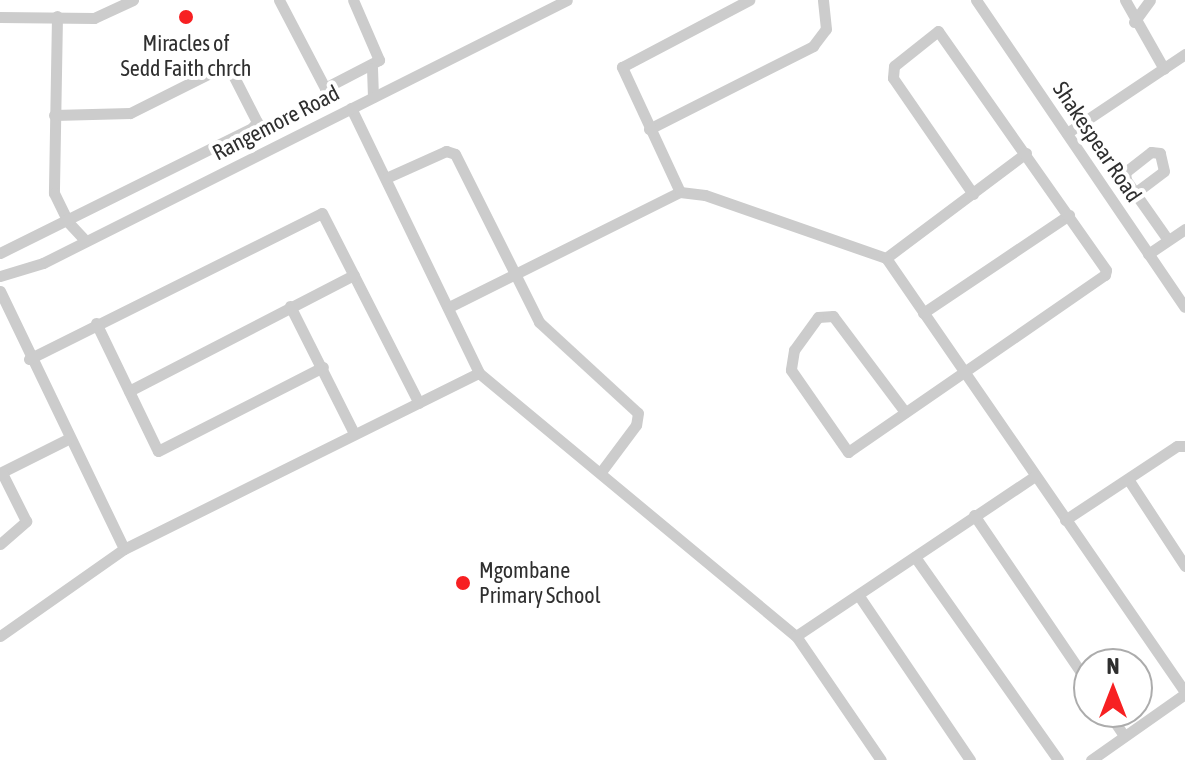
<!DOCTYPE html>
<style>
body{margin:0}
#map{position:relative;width:1185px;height:760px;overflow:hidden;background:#fff;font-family:"Asap Condensed",sans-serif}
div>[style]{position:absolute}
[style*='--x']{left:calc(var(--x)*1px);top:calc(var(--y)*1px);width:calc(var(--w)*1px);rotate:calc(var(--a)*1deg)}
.minor>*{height:11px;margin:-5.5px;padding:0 5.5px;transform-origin:5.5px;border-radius:5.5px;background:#ccc}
.dots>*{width:22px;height:22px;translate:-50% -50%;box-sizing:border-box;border:4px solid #fff;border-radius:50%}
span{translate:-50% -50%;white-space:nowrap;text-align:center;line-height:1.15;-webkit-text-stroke:8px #fff;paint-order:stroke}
.poi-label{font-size:22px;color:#2f2f2f}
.left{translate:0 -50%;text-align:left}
.street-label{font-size:22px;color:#2f2f2f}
.north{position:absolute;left:1073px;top:648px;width:80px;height:80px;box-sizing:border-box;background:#fff;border:2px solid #acacac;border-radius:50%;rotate:0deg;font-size:22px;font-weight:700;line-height:32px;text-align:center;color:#2f2f2f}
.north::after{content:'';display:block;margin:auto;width:28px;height:36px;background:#f72022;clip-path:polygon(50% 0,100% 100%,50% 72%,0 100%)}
</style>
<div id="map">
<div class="minor">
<div style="--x:279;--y:0;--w:99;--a:62.4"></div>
<div style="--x:325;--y:88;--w:61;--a:-27.4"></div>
<div style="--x:379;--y:60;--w:65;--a:-113.4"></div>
<div style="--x:976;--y:0;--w:371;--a:55.8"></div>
<div style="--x:1125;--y:0;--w:79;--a:60.5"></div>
<div style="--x:57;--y:16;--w:177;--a:91"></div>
<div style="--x:54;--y:193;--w:32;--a:64"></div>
<div style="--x:68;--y:222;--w:26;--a:47"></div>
<div style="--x:0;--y:17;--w:94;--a:0.6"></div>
<div style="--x:94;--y:18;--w:43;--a:-24.8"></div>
<div style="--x:1134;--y:22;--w:27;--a:-54"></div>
<div style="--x:372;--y:68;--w:29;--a:88"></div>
<div style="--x:351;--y:108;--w:294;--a:64.2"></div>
<div style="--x:479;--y:373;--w:412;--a:39.7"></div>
<div style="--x:796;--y:636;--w:150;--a:55.6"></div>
<div style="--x:649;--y:129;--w:184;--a:-26.8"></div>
<div style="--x:813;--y:46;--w:21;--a:-53"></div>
<div style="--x:826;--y:29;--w:29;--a:-96"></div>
<div style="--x:1067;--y:133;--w:142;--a:-33.8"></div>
<div style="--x:386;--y:178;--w:66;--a:-24.2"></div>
<div style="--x:446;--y:151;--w:9;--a:18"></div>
<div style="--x:455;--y:154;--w:188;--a:63.4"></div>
<div style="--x:539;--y:322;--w:134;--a:42.6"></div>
<div style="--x:638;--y:413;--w:12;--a:99"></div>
<div style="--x:636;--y:425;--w:59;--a:126.7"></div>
<div style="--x:680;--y:192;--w:138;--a:-114.9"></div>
<div style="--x:622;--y:67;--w:144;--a:-27.8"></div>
<div style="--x:1135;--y:193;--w:36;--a:-37"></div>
<div style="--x:1164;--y:171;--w:18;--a:-103"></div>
<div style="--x:1160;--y:153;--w:9;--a:-174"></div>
<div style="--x:1151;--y:152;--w:33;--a:142"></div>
<div style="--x:1125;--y:172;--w:8;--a:83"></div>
<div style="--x:1126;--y:180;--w:16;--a:55"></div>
<div style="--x:1135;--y:193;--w:57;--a:54.9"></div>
<div style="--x:0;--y:253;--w:281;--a:-26.4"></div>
<div style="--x:252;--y:128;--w:8;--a:-50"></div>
<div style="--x:257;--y:122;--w:57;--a:-117"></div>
<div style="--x:231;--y:71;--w:10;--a:-156"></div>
<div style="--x:222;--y:67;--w:103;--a:153.4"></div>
<div style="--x:130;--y:113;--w:76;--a:178.5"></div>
<div style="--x:1148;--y:254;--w:45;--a:-34"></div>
<div style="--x:886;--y:258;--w:175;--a:-36.9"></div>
<div style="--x:0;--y:276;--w:45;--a:-16.8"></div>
<div style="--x:43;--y:263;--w:586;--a:-26.65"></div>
<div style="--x:0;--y:291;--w:286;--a:64.3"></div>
<div style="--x:290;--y:306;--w:142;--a:63.3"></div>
<div style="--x:449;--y:307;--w:258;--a:-26.5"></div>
<div style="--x:680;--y:192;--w:25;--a:7"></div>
<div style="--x:705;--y:195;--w:192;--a:19.2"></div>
<div style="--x:886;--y:258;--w:527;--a:55.44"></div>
<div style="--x:923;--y:313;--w:176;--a:-33.9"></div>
<div style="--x:96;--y:323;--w:142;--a:64.2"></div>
<div style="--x:158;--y:451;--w:185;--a:-27"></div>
<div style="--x:29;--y:359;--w:327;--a:-26.5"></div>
<div style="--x:322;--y:213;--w:213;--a:63"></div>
<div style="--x:129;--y:391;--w:253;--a:-27.3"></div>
<div style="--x:905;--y:412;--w:120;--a:-126.9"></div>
<div style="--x:833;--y:316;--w:15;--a:176"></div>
<div style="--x:818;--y:317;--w:41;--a:126"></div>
<div style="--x:794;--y:350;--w:20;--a:99"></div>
<div style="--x:791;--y:370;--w:100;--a:55.2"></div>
<div style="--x:848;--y:452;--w:312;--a:-34.6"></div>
<div style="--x:1105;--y:275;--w:5;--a:-79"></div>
<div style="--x:1106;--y:270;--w:292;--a:-125.1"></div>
<div style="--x:938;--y:31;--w:56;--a:141.5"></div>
<div style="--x:894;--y:66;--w:12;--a:95"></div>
<div style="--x:893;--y:78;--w:141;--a:55.4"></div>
<div style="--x:0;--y:473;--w:76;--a:-26.6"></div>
<div style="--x:1128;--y:479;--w:104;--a:56.8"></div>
<div style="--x:974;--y:515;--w:204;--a:55.8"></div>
<div style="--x:1065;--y:520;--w:134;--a:-33.5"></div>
<div style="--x:1177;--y:446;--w:8;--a:0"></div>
<div style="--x:0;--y:544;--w:35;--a:-41"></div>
<div style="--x:26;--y:521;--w:54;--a:-116.6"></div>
<div style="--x:915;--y:557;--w:248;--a:54.8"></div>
<div style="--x:859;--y:596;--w:198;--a:55.9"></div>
<div style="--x:0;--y:636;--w:151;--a:-35.1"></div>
<div style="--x:124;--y:549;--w:396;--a:-26.4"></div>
<div style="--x:796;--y:636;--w:288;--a:-33.8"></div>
<div style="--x:1108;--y:712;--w:29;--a:56"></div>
<div style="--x:1091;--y:760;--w:115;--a:-35.1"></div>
</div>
<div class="dots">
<div style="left:186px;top:17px;background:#f72022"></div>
<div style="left:463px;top:583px;background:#f72022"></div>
</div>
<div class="poi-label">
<span style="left:186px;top:56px">Miracles of<br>Sedd Faith chrch</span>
<span class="left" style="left:479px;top:583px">Mgombane<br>Primary School</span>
</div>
<div class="street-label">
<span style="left:276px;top:123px;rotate:-27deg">Rangemore Road</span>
<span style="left:1097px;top:142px;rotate:56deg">Shakespear Road</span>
</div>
<div class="north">N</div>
</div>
